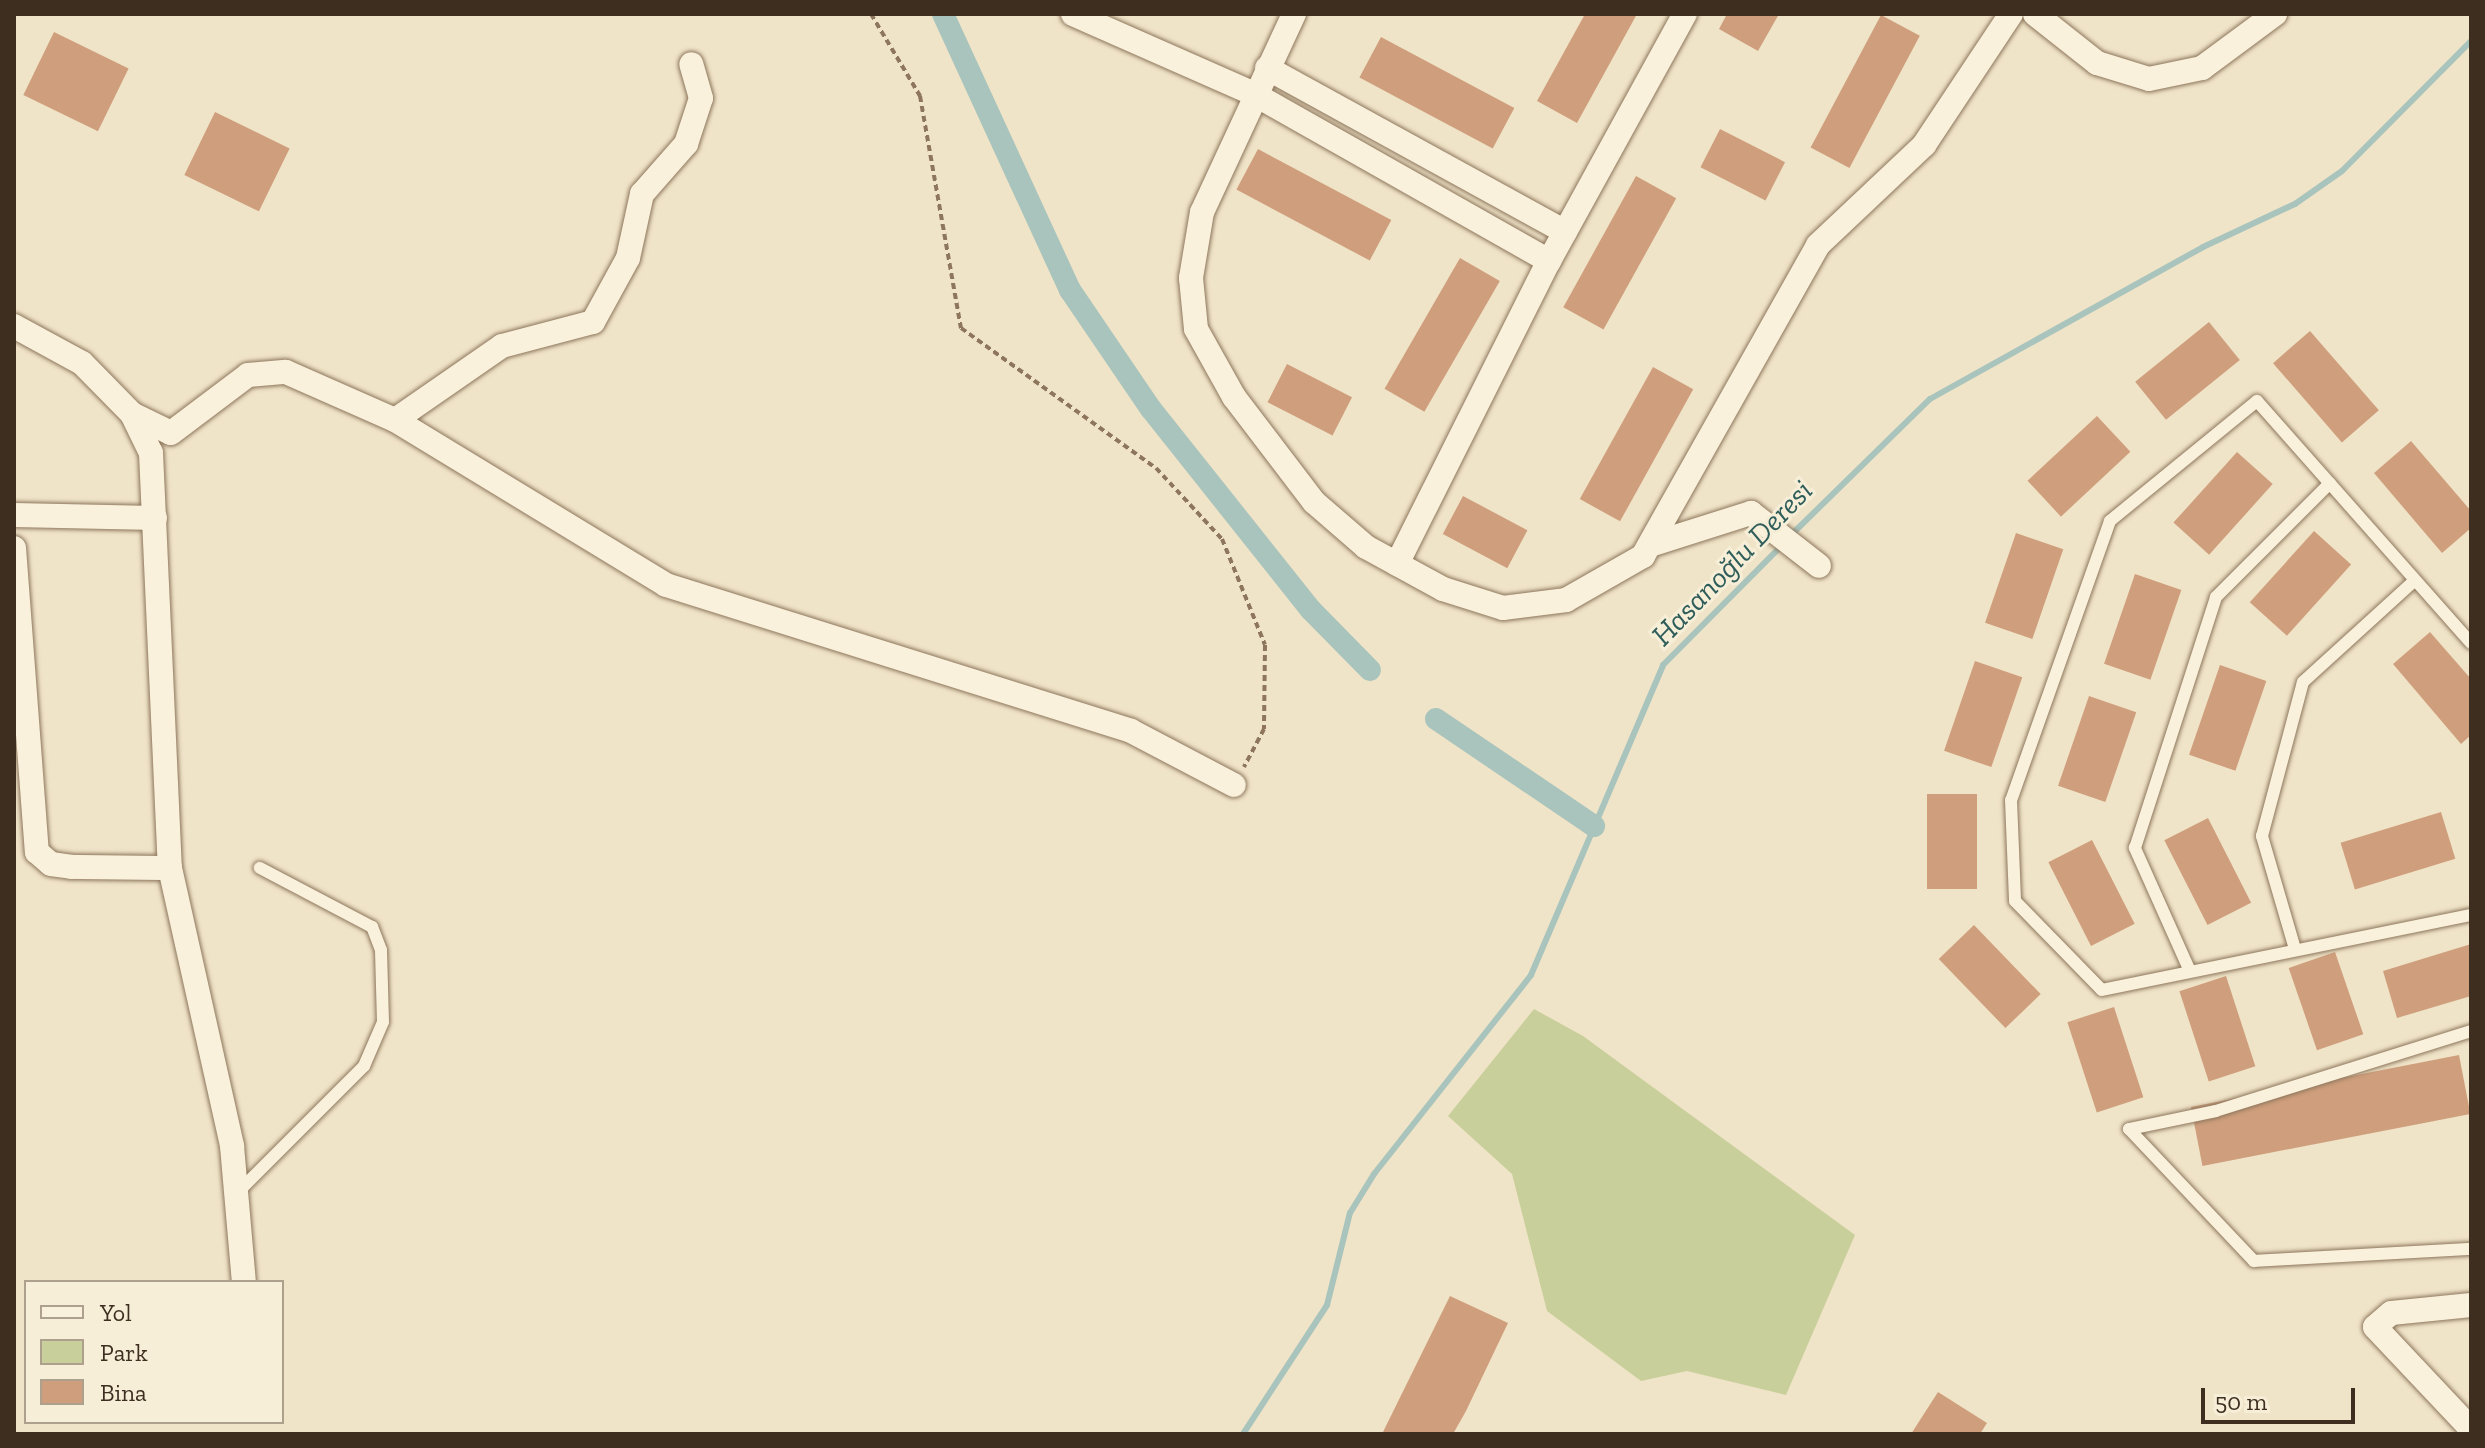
<!DOCTYPE html>
<meta charset="utf-8">
<style>
body{margin:0}
#map{position:relative;width:2485px;height:1448px;overflow:hidden;background:#f0e4c8;font-family:"Zilla Slab",serif}
div>[style]{position:absolute}
[style*='--x']{left:calc(var(--x)*1px);top:calc(var(--y)*1px);width:calc(var(--w)*1px);rotate:calc(var(--a)*1deg)}
.green>*{inset:0;background:#c9cf9b}
.stream>*{height:6px;margin:-3px;padding:0 3px;transform-origin:3px;border-radius:3px;background:#a9c4bc}
.canal>*{height:22px;margin:-11px;padding:0 11px;transform-origin:11px;border-radius:11px;background:#a9c4bc}
.building>*{inset:0;background:#cf9f7d;transform-origin:0 0}
.path>*{height:4px;margin-top:-2px;transform-origin:0;background:repeating-linear-gradient(90deg,#8d765c 0 6px,transparent 0 10px)}
.roads{filter:drop-shadow(0 0 2px #8d765c) drop-shadow(0 0 2px #8d765c)}
.service>*{height:12px;margin:-6px;padding:0 6px;transform-origin:6px;border-radius:6px;background:#faf1dc}
.minor>*{height:24px;margin:-12px;padding:0 12px;transform-origin:12px;border-radius:12px;background:#faf1dc}
span{translate:-50% -50%;white-space:nowrap;text-align:center;line-height:1.15;-webkit-text-stroke:6px #f7eed8;paint-order:stroke}
.water-label{font-size:30px;color:#2f5d5a;font-style:italic}
.frame{position:absolute;inset:0;border:16px solid #3d2e20;pointer-events:none}
.legend{position:absolute;left:24px;top:1280px;width:260px;height:144px;box-sizing:border-box;background:#f7eed8;border:2px solid #ada18e;margin:0;padding:10px 14px;list-style:none;font-size:24px;color:#3d2e20}
.legend li{display:flex;align-items:center;gap:16px;height:40px}
.legend b{width:40px;border:2px solid #ada18e}
.scale{position:absolute;left:2201px;top:1388px;width:154px;height:36px;box-sizing:border-box;border:4px solid #3d2e20;border-top:0;padding-left:10px;font-size:24px;line-height:28px;white-space:nowrap;color:#3d2e20;-webkit-text-stroke:6px #f7eed8;paint-order:stroke}
</style>
<div id="map">
<div class="green">
<div style="clip-path:polygon(1534px 1009px,1583px 1036px,1855px 1235px,1786px 1395px,1687px 1371px,1641px 1381px,1547px 1311px,1512px 1174px,1448px 1116px)"></div>
</div>
<div class="stream">
<div style="--x:1789;--y:537;--w:197;--a:-44.4"></div>
<div style="--x:1930;--y:399;--w:312;--a:-29.1"></div>
<div style="--x:2203;--y:247;--w:102;--a:-25.1"></div>
<div style="--x:2295;--y:204;--w:57;--a:-35.1"></div>
<div style="--x:2342;--y:171;--w:183;--a:-45.2"></div>
<div style="--x:1243;--y:1434;--w:154;--a:-56.9"></div>
<div style="--x:1327;--y:1305;--w:95;--a:-76"></div>
<div style="--x:1350;--y:1213;--w:46;--a:-58.4"></div>
<div style="--x:1374;--y:1174;--w:253;--a:-51.7"></div>
<div style="--x:1531;--y:975;--w:337;--a:-66.9"></div>
<div style="--x:1663;--y:665;--w:168;--a:-45.2"></div>
</div>
<div class="canal">
<div style="--x:943;--y:14;--w:304;--a:65.3"></div>
<div style="--x:1070;--y:290;--w:144;--a:55.8"></div>
<div style="--x:1151;--y:409;--w:257;--a:51.5"></div>
<div style="--x:1311;--y:610;--w:84;--a:45.5"></div>
<div style="--x:1436;--y:719;--w:191;--a:34.1"></div>
</div>
<div class="building">
<div style="clip-path:polygon(1585px 14px,1637px 14px,1577px 123px,1537px 101px)"></div>
<div style="clip-path:polygon(1727px 14px,1779px 14px,1758px 51px,1719px 29px)"></div>
<div style="left:1881px;top:15px;width:44px;height:150px;rotate:28deg"></div>
<div style="left:54px;top:32px;width:83px;height:70px;rotate:26deg"></div>
<div style="left:1381px;top:37px;width:151px;height:46px;rotate:28deg"></div>
<div style="left:215px;top:112px;width:83px;height:70px;rotate:26deg"></div>
<div style="left:1720px;top:129px;width:73px;height:43px;rotate:27deg"></div>
<div style="left:1258px;top:149px;width:151px;height:46px;rotate:28deg"></div>
<div style="left:1636px;top:176px;width:46px;height:150px;rotate:29deg"></div>
<div style="left:1460px;top:258px;width:46px;height:151px;rotate:30deg"></div>
<div style="left:2209px;top:322px;width:49px;height:95px;rotate:51deg"></div>
<div style="left:2310px;top:331px;width:105px;height:49px;rotate:49deg"></div>
<div style="left:1287px;top:364px;width:73px;height:43px;rotate:27deg"></div>
<div style="left:1653px;top:367px;width:46px;height:151px;rotate:29deg"></div>
<div style="left:2097px;top:416px;width:49px;height:95px;rotate:47deg"></div>
<div style="clip-path:polygon(2411px 441px,2471px 511px,2471px 528px,2442px 553px,2374px 473px)"></div>
<div style="left:2237px;top:452px;width:48px;height:95px;rotate:42deg"></div>
<div style="left:1463px;top:496px;width:73px;height:43px;rotate:28deg"></div>
<div style="left:2314px;top:531px;width:50px;height:96px;rotate:42deg"></div>
<div style="left:2016px;top:533px;width:50px;height:95px;rotate:19deg"></div>
<div style="left:2135px;top:574px;width:49px;height:95px;rotate:19deg"></div>
<div style="clip-path:polygon(2430px 632px,2471px 679px,2471px 735px,2461px 744px,2393px 664px)"></div>
<div style="left:1975px;top:661px;width:50px;height:95px;rotate:19deg"></div>
<div style="left:2220px;top:665px;width:49px;height:95px;rotate:19deg"></div>
<div style="left:2089px;top:696px;width:50px;height:95px;rotate:19deg"></div>
<div style="left:1927px;top:794px;width:50px;height:95px"></div>
<div style="left:2441px;top:812px;width:49px;height:105px;rotate:73deg"></div>
<div style="left:2208px;top:818px;width:95px;height:49px;rotate:63deg"></div>
<div style="left:2092px;top:840px;width:94px;height:49px;rotate:63deg"></div>
<div style="left:1974px;top:925px;width:96px;height:49px;rotate:46deg"></div>
<div style="clip-path:polygon(2471px 944px,2471px 996px,2397px 1018px,2383px 971px)"></div>
<div style="left:2335px;top:952px;width:87px;height:49px;rotate:71deg"></div>
<div style="left:2226px;top:976px;width:95px;height:49px;rotate:72deg"></div>
<div style="left:2114px;top:1007px;width:95px;height:49px;rotate:72deg"></div>
<div style="left:2459px;top:1055px;width:60px;height:273px;rotate:79deg"></div>
<div style="clip-path:polygon(1450px 1296px,1508px 1323px,1466px 1411px,1453px 1434px,1382px 1434px)"></div>
<div style="clip-path:polygon(1938px 1392px,1987px 1423px,1980px 1434px,1911px 1434px)"></div>
</div>
<div class="path">
<div style="--x:871;--y:14;--w:96;--a:59.1"></div>
<div style="--x:920;--y:96;--w:236;--a:80"></div>
<div style="--x:961;--y:328;--w:240;--a:35.7"></div>
<div style="--x:1156;--y:468;--w:97;--a:47.1"></div>
<div style="--x:1222;--y:539;--w:114;--a:67.9"></div>
<div style="--x:1265;--y:645;--w:84;--a:90.7"></div>
<div style="--x:1264;--y:729;--w:43;--a:117.8"></div>
</div>
<div class="roads">
<div class="service">
<div style="--x:2471;--y:643;--w:323;--a:-131.5"></div>
<div style="--x:2257;--y:401;--w:190;--a:140.8"></div>
<div style="--x:2110;--y:521;--w:296;--a:109.5"></div>
<div style="--x:2011;--y:800;--w:101;--a:87.7"></div>
<div style="--x:2015;--y:901;--w:124;--a:45.7"></div>
<div style="--x:2102;--y:990;--w:377;--a:-11.5"></div>
<div style="--x:2295;--y:949;--w:118;--a:-106.3"></div>
<div style="--x:2262;--y:836;--w:159;--a:-75.1"></div>
<div style="--x:2303;--y:682;--w:151;--a:-42.3"></div>
<div style="--x:2189;--y:969;--w:133;--a:-114.1"></div>
<div style="--x:2135;--y:848;--w:264;--a:-72.1"></div>
<div style="--x:2216;--y:597;--w:161;--a:-45"></div>
<div style="--x:2471;--y:1031;--w:267;--a:162.6"></div>
<div style="--x:2216;--y:1111;--w:89;--a:168.3"></div>
<div style="--x:2129;--y:1129;--w:182;--a:46.6"></div>
<div style="--x:2254;--y:1261;--w:217;--a:-3.2"></div>
<div style="--x:237;--y:1193;--w:180;--a:-45"></div>
<div style="--x:364;--y:1066;--w:48;--a:-66.6"></div>
<div style="--x:383;--y:1022;--w:72;--a:-91.6"></div>
<div style="--x:381;--y:950;--w:25;--a:-111"></div>
<div style="--x:372;--y:927;--w:127;--a:-152.2"></div>
</div>
<div class="minor">
<div style="--x:1073;--y:14;--w:198;--a:23.8"></div>
<div style="--x:1254;--y:94;--w:339;--a:29.5"></div>
<div style="--x:1294;--y:14;--w:218;--a:114.9"></div>
<div style="--x:1202;--y:212;--w:67;--a:99.5"></div>
<div style="--x:1191;--y:278;--w:51;--a:84.4"></div>
<div style="--x:1196;--y:329;--w:78;--a:60.8"></div>
<div style="--x:1234;--y:397;--w:132;--a:52.7"></div>
<div style="--x:1314;--y:502;--w:69;--a:40.9"></div>
<div style="--x:1366;--y:547;--w:88;--a:28.6"></div>
<div style="--x:1443;--y:589;--w:63;--a:17.6"></div>
<div style="--x:1503;--y:608;--w:64;--a:-7.2"></div>
<div style="--x:1566;--y:600;--w:89;--a:-29.7"></div>
<div style="--x:1643;--y:556;--w:357;--a:-60.6"></div>
<div style="--x:1818;--y:245;--w:146;--a:-43.3"></div>
<div style="--x:1924;--y:145;--w:157;--a:-56.4"></div>
<div style="--x:2035;--y:14;--w:79;--a:38.3"></div>
<div style="--x:2097;--y:63;--w:54;--a:17.1"></div>
<div style="--x:2149;--y:79;--w:54;--a:-11.7"></div>
<div style="--x:2202;--y:68;--w:91;--a:-36.5"></div>
<div style="--x:1267;--y:68;--w:340;--a:28.8"></div>
<div style="--x:14;--y:326;--w:77;--a:28.6"></div>
<div style="--x:82;--y:363;--w:71;--a:45.6"></div>
<div style="--x:132;--y:414;--w:43;--a:64"></div>
<div style="--x:151;--y:453;--w:415;--a:87.4"></div>
<div style="--x:170;--y:868;--w:285;--a:77.4"></div>
<div style="--x:232;--y:1146;--w:137;--a:85"></div>
<div style="--x:132;--y:414;--w:43;--a:26"></div>
<div style="--x:171;--y:433;--w:96;--a:-37"></div>
<div style="--x:248;--y:375;--w:38;--a:-5"></div>
<div style="--x:286;--y:372;--w:119;--a:23.8"></div>
<div style="--x:395;--y:420;--w:317;--a:31.3"></div>
<div style="--x:666;--y:585;--w:487;--a:17.4"></div>
<div style="--x:1131;--y:731;--w:116;--a:27.7"></div>
<div style="--x:395;--y:420;--w:130;--a:-34.7"></div>
<div style="--x:502;--y:346;--w:94;--a:-14.8"></div>
<div style="--x:593;--y:322;--w:73;--a:-61.3"></div>
<div style="--x:628;--y:258;--w:66;--a:-77.7"></div>
<div style="--x:642;--y:194;--w:67;--a:-48.7"></div>
<div style="--x:686;--y:144;--w:48;--a:-71.9"></div>
<div style="--x:701;--y:98;--w:35;--a:-106"></div>
<div style="--x:14;--y:515;--w:141;--a:1.2"></div>
<div style="--x:1653;--y:544;--w:103;--a:-17.6"></div>
<div style="--x:1751;--y:513;--w:86;--a:37.9"></div>
<div style="--x:14;--y:548;--w:305;--a:85.7"></div>
<div style="--x:37;--y:852;--w:18;--a:41"></div>
<div style="--x:51;--y:864;--w:21;--a:8"></div>
<div style="--x:72;--y:867;--w:98;--a:0.6"></div>
<div style="--x:1397;--y:564;--w:339;--a:-63.4"></div>
<div style="--x:1549;--y:261;--w:282;--a:-61.2"></div>
<div style="--x:2471;--y:1305;--w:80;--a:174.3"></div>
<div style="--x:2391;--y:1313;--w:21;--a:139"></div>
<div style="--x:2375;--y:1327;--w:140;--a:46.7"></div>
</div>
</div>
<div class="water-label">
<span style="left:1732px;top:563px;rotate:-46deg">Hasanoğlu Deresi</span>
</div>
<div class="frame"></div>
<ul class="legend">
<li><b style="height:10px;background:#faf1dc"></b>Yol</li>
<li><b style="height:22px;background:#c9cf9b"></b>Park</li>
<li><b style="height:22px;background:#cf9f7d"></b>Bina</li>
</ul>
<div class="scale">50 m</div>
</div>
